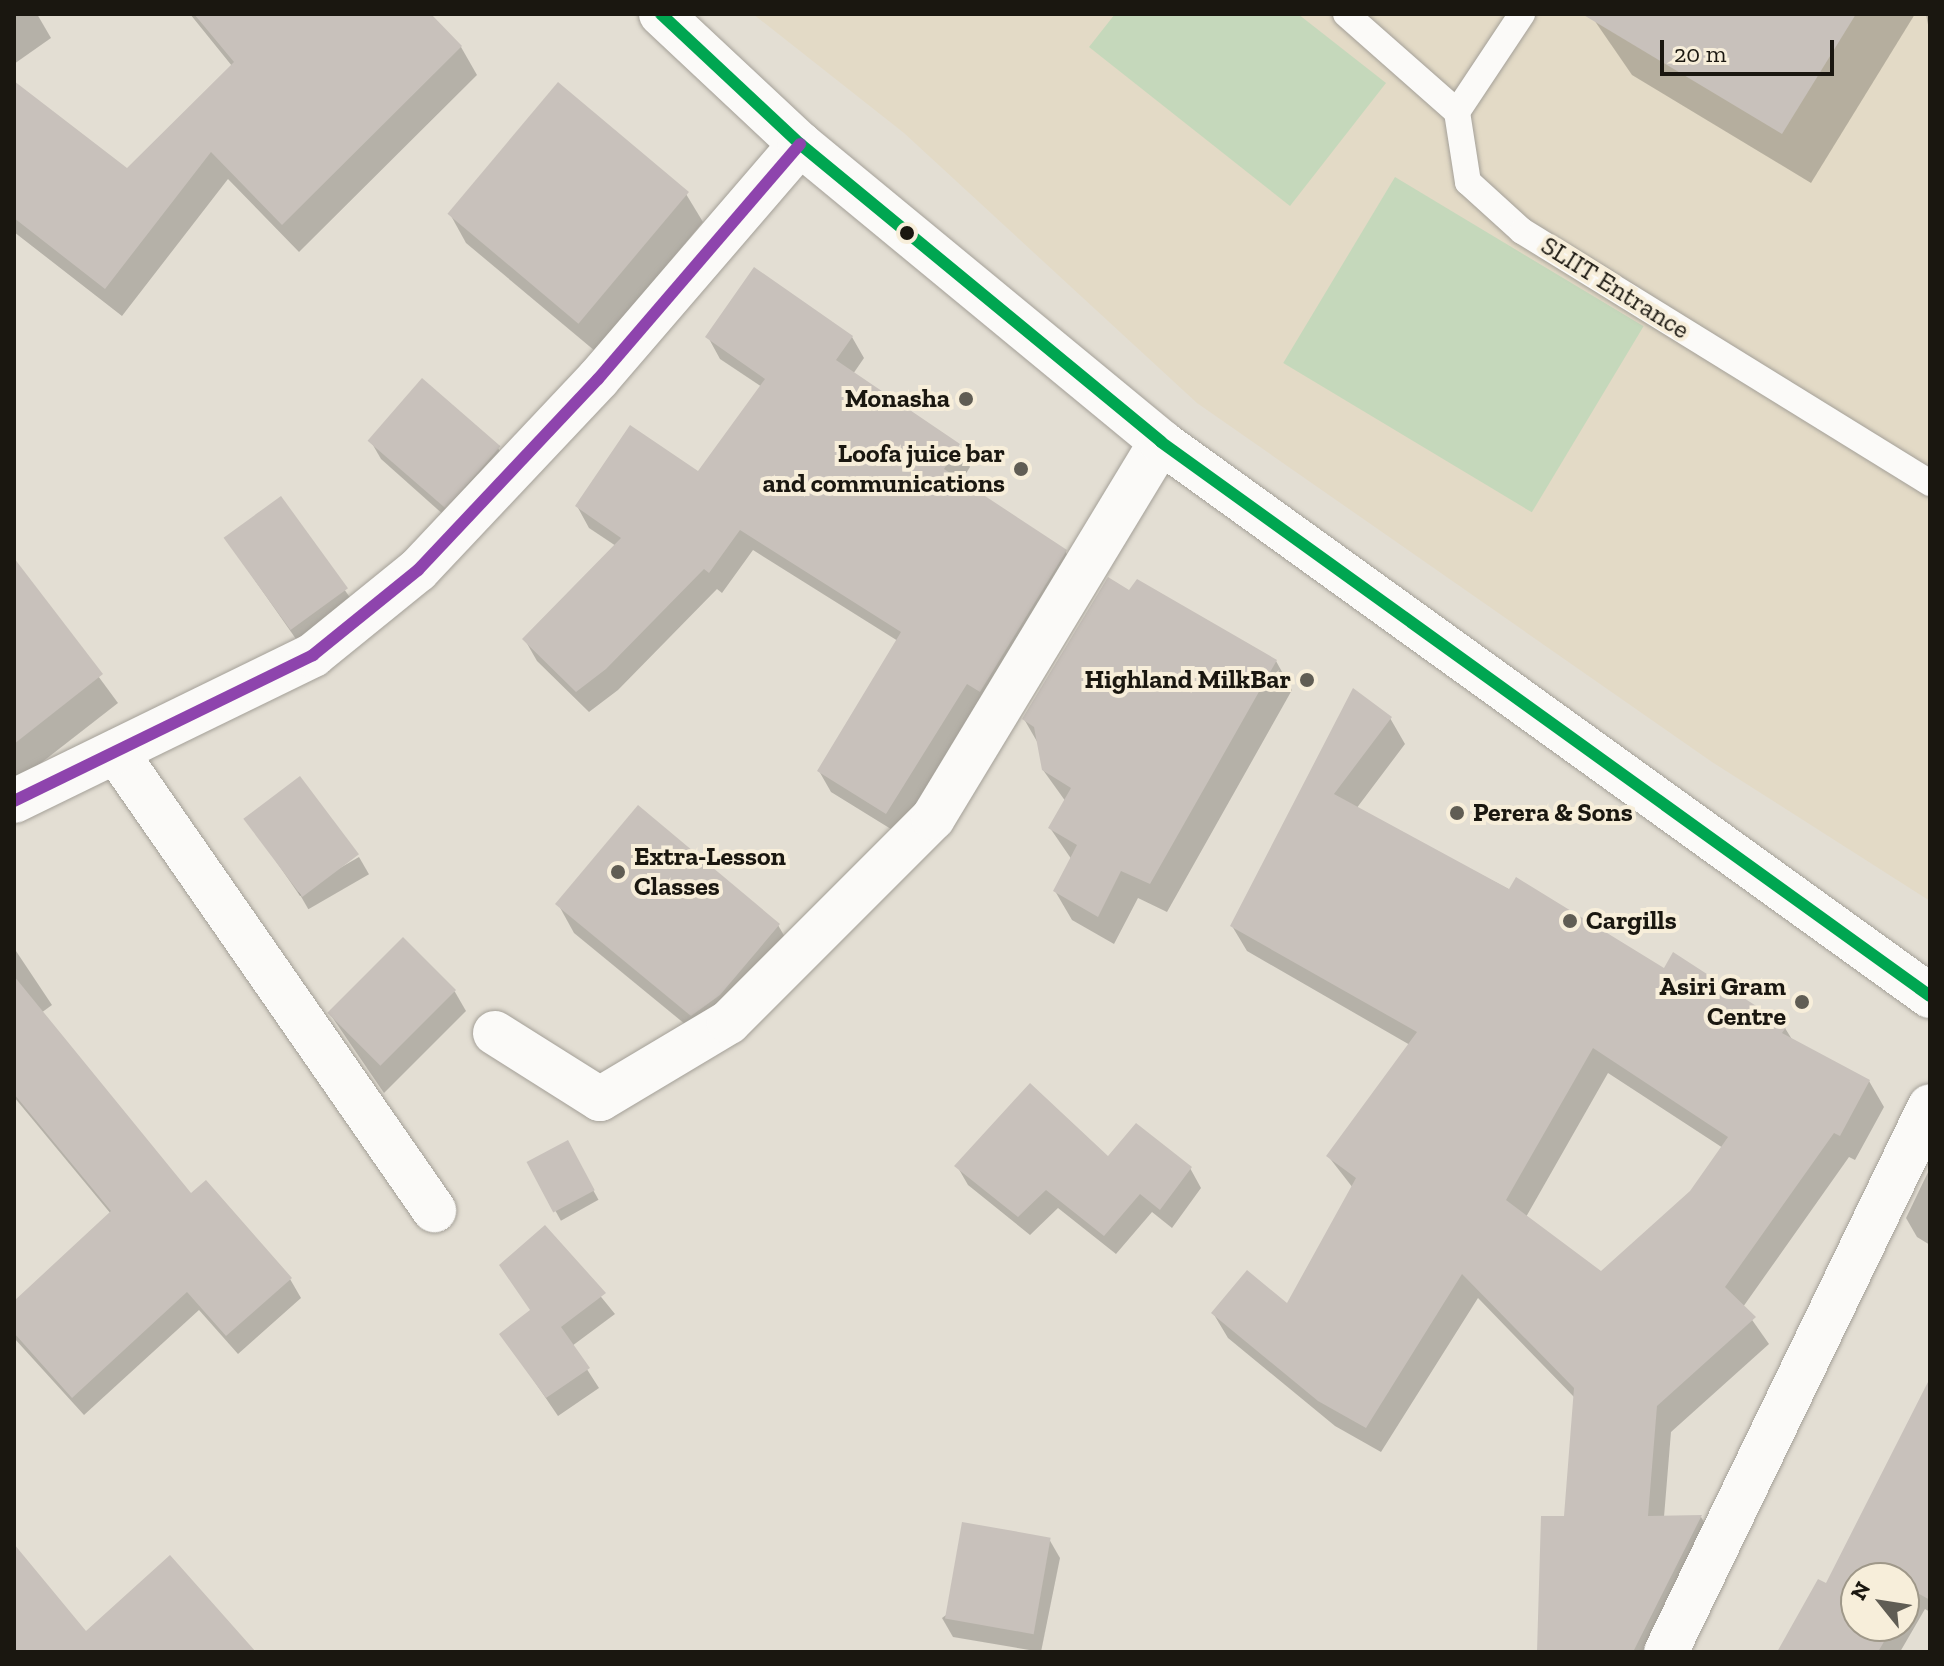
<!DOCTYPE html>
<style>
body{margin:0}
#map{position:relative;width:1944px;height:1666px;overflow:hidden;background:#e3ded3;font-family:"Zilla Slab",serif}
div>[style]{position:absolute}
[style*='--x']{left:calc(var(--x)*1px);top:calc(var(--y)*1px);width:calc(var(--w)*1px);rotate:calc(var(--a)*1deg)}
.built>*{inset:0;background:#e3dac6}
.green>*{inset:0;background:#c5d8bb;transform-origin:0 0}
.shadow>*{inset:0;background:#0003;transform-origin:0 0}
.building>*{inset:0;background:#c8c1bb;transform-origin:0 0}
.roads{filter:drop-shadow(0 0 2px #a4a098) drop-shadow(0 0 2px #a4a098)}
.lane>*{height:26px;margin:-13px;padding:0 13px;transform-origin:13px;border-radius:13px;background:#fbfaf8}
.street>*{height:44px;margin:-22px;padding:0 22px;transform-origin:22px;border-radius:22px;background:#fbfaf8}
.secondary>*{height:44px;margin:-22px;padding:0 22px;transform-origin:22px;border-radius:22px;background:#fbfaf8}
.primary>*{height:44px;margin:-22px;padding:0 22px;transform-origin:22px;border-radius:22px;background:#fbfaf8}
.bus-1>*{height:12px;margin:-6px;padding:0 6px;transform-origin:6px;border-radius:6px;background:#00a651}
.bus-2>*{height:12px;margin:-6px;padding:0 6px;transform-origin:6px;border-radius:6px;background:#8e44ad}
.dots>*{width:22px;height:22px;translate:-50% -50%;box-sizing:border-box;border:4px solid #f7eeda;border-radius:50%}
span{translate:-50% -50%;white-space:nowrap;text-align:center;line-height:1.15;-webkit-text-stroke:8px #f7eeda;paint-order:stroke}
.street-label{font-size:26px;color:#1a1710}
.poi-label{font-size:26px;color:#1a1710;font-weight:700}
.right{translate:-100% -50%;text-align:right}
.left{translate:0 -50%;text-align:left}
.frame{position:absolute;inset:0;border:16px solid #1a1710;pointer-events:none}
.north{position:absolute;left:1840px;top:1562px;width:80px;height:80px;box-sizing:border-box;background:#f7eeda;border:2px solid #9f9889;border-radius:50%;rotate:300deg;font-size:22px;font-weight:700;line-height:32px;text-align:center;color:#1a1710}
.north::after{content:'';display:block;margin:auto;width:28px;height:36px;background:#605d54;clip-path:polygon(50% 0,100% 100%,50% 72%,0 100%)}
.scale{position:absolute;left:1660px;top:40px;width:174px;height:36px;box-sizing:border-box;border:4px solid #1a1710;border-top:0;padding-left:10px;font-size:24px;line-height:28px;white-space:nowrap;color:#1a1710;-webkit-text-stroke:6px #f7eeda;paint-order:stroke}
</style>
<div id="map">
<div class="built">
<div style="clip-path:polygon(753px 14px,1930px 14px,1930px 901px,1712px 762px,1197px 403px,904px 133px)"></div>
</div>
<div class="green">
<div style="clip-path:polygon(1115px 14px,1298px 14px,1386px 83px,1290px 206px,1089px 47px)"></div>
<div style="left:1395px;top:177px;width:290px;height:217px;rotate:31deg"></div>
</div>
<div class="shadow">
<div style="clip-path:polygon(14px 14px,37px 14px,51px 38px,14px 64px)"></div>
<div style="clip-path:polygon(190px 14px,428px 14px,461px 47px,477px 75px,299px 252px,228px 179px,122px 316px,14px 232px,14px 126px,127px 171px,232px 66px)"></div>
<div style="clip-path:polygon(1590px 14px,1915px 14px,1811px 183px,1632px 75px)"></div>
<div style="clip-path:polygon(1926px 14px,1930px 14px,1930px 35px)"></div>
<div style="clip-path:polygon(686px 194px,703px 222px,595px 351px,466px 243px,450px 214px)"></div>
<div style="clip-path:polygon(708px 337px,852px 337px,864px 358px,853px 374px,958px 446px,970px 467px,960px 483px,1065px 551px,1077px 572px,899px 834px,831px 792px,819px 771px,898px 641px,753px 550px,722px 593px,717px 589px,618px 690px,589px 712px,537px 661px,525px 640px,616px 546px,589px 528px,577px 506px,699px 474px,762px 387px,720px 359px)"></div>
<div style="clip-path:polygon(370px 440px,498px 448px,509px 467px,455px 525px,381px 459px)"></div>
<div style="left:281px;top:499px;width:133px;height:68px;rotate:55deg"></div>
<div style="clip-path:polygon(14px 562px,118px 703px,14px 784px)"></div>
<div style="clip-path:polygon(1130px 593px,1276px 661px,1292px 690px,1167px 912px,1138px 898px,1114px 944px,1072px 920px,1055px 891px,1072px 860px,1050px 828px,1066px 802px,1043px 770px,1039px 745px,1024px 719px)"></div>
<div style="clip-path:polygon(evenodd,1390px 718px,1405px 744px,1356px 809px,1665px 971px,1785px 1028px,1793px 1041px,1869px 1081px,1884px 1107px,1855px 1160px,1849px 1157px,1743px 1307px,1769px 1344px,1671px 1432px,1664px 1517px,1701px 1517px,1716px 1542px,1660px 1652px,1539px 1652px,1566px 1518px,1575px 1398px,1478px 1298px,1381px 1452px,1335px 1426px,1228px 1338px,1213px 1313px,1288px 1306px,1353px 1188px,1328px 1156px,1410px 1045px,1247px 951px,1232px 926px,1390px 718px,1608px 1073px,1723px 1148px,1691px 1193px,1602px 1274px,1526px 1217px,1608px 1073px)"></div>
<div style="clip-path:polygon(247px 819px,356px 854px,300px 896px)"></div>
<div style="left:359px;top:857px;width:20px;height:70px;rotate:60deg"></div>
<div style="clip-path:polygon(558px 904px,778px 925px,794px 953px,708px 1043px,574px 933px)"></div>
<div style="clip-path:polygon(403px 940px,455px 992px,466px 1011px,384px 1093px,330px 1014px)"></div>
<div style="clip-path:polygon(14px 948px,52px 1005px,41px 1013px,191px 1196px,290px 1279px,301px 1298px,238px 1354px,199px 1310px,84px 1415px,14px 1338px,14px 1304px,111px 1214px,14px 1097px)"></div>
<div style="left:567px;top:1143px;width:65px;height:43px;rotate:61deg"></div>
<div style="clip-path:polygon(1108px 1159px,1190px 1168px,1201px 1188px,1172px 1228px,1152px 1212px,1116px 1254px,1058px 1208px,1030px 1235px,968px 1185px,957px 1166px)"></div>
<div style="clip-path:polygon(1930px 1168px,1930px 1245px,1917px 1237px,1906px 1218px)"></div>
<div style="clip-path:polygon(545px 1228px,615px 1314px,572px 1346px,599px 1388px,558px 1416px,502px 1334px,531px 1311px)"></div>
<div style="clip-path:polygon(evenodd,1930px 1491px,1930px 1612px,1925px 1609px,1900px 1652px,1780px 1652px,1826px 1586px,1930px 1491px,1856px 1578px,1904px 1578px,1904px 1626px,1856px 1626px,1856px 1578px)"></div>
<div style="clip-path:polygon(1049px 1539px,1060px 1558px,1041px 1652px,953px 1637px,942px 1618px)"></div>
</div>
<div class="building">
<div style="clip-path:polygon(194px 14px,431px 14px,462px 46px,282px 225px,211px 152px,105px 289px,14px 218px,14px 81px,127px 168px,234px 62px)"></div>
<div style="clip-path:polygon(1582px 14px,1856px 14px,1782px 134px)"></div>
<div style="left:558px;top:82px;width:171px;height:172px;rotate:40deg"></div>
<div style="clip-path:polygon(754px 267px,853px 336px,836px 360px,960px 444px,944px 469px,1067px 550px,980px 692px,967px 684px,886px 814px,817px 771px,901px 632px,740px 530px,709px 573px,704px 569px,606px 669px,576px 692px,522px 639px,621px 538px,575px 506px,630px 425px,698px 471px,765px 379px,705px 337px)"></div>
<div style="left:422px;top:378px;width:104px;height:83px;rotate:41deg"></div>
<div style="left:281px;top:496px;width:114px;height:71px;rotate:54deg"></div>
<div style="clip-path:polygon(14px 558px,103px 674px,14px 744px)"></div>
<div style="clip-path:polygon(1108px 577px,1129px 590px,1137px 579px,1277px 660px,1150px 884px,1121px 871px,1098px 917px,1053px 891px,1077px 845px,1048px 828px,1071px 788px,1042px 770px,1034px 727px,1022px 719px)"></div>
<div style="clip-path:polygon(evenodd,1353px 688px,1392px 717px,1334px 794px,1509px 889px,1516px 877px,1664px 968px,1673px 952px,1787px 1026px,1782px 1033px,1870px 1080px,1840px 1136px,1834px 1133px,1725px 1287px,1756px 1317px,1657px 1406px,1648px 1516px,1702px 1515px,1633px 1652px,1537px 1652px,1541px 1516px,1564px 1516px,1574px 1388px,1462px 1274px,1366px 1428px,1318px 1401px,1211px 1313px,1247px 1270px,1287px 1303px,1356px 1178px,1326px 1156px,1417px 1032px,1230px 926px,1353px 688px,1593px 1048px,1728px 1137px,1690px 1191px,1601px 1271px,1506px 1200px,1593px 1048px)"></div>
<div style="left:300px;top:776px;width:98px;height:71px;rotate:53deg"></div>
<div style="clip-path:polygon(638px 805px,780px 924px,720px 995px,691px 1016px,555px 904px)"></div>
<div style="left:403px;top:937px;width:75px;height:107px;rotate:45deg"></div>
<div style="clip-path:polygon(14px 976px,191px 1193px,206px 1180px,292px 1278px,226px 1336px,187px 1292px,72px 1398px,14px 1333px,14px 1301px,111px 1211px,14px 1094px)"></div>
<div style="clip-path:polygon(1030px 1083px,1108px 1156px,1136px 1123px,1192px 1167px,1160px 1210px,1140px 1194px,1104px 1236px,1046px 1190px,1018px 1217px,954px 1166px)"></div>
<div style="left:568px;top:1140px;width:57px;height:47px;rotate:62deg"></div>
<div style="clip-path:polygon(545px 1225px,606px 1293px,561px 1327px,590px 1368px,546px 1398px,499px 1334px,530px 1310px,499px 1265px)"></div>
<div style="clip-path:polygon(1930px 1378px,1930px 1600px,1914px 1591px,1904px 1607px,1904px 1578px,1856px 1578px,1856px 1626px,1893px 1626px,1878px 1652px,1777px 1652px,1818px 1579px,1826px 1583px)"></div>
<div style="left:962px;top:1522px;width:90px;height:98px;rotate:10deg"></div>
<div style="clip-path:polygon(14px 1544px,86px 1631px,170px 1555px,256px 1652px,14px 1652px)"></div>
</div>
<div class="roads">
<div class="lane">
<div style="--x:1346;--y:14;--w:148;--a:41.4"></div>
<div style="--x:1522;--y:14;--w:118;--a:123.6"></div>
<div style="--x:1457;--y:112;--w:71;--a:81.1"></div>
<div style="--x:1468;--y:182;--w:73;--a:42.2"></div>
<div style="--x:1522;--y:231;--w:480;--a:31.7"></div>
</div>
<div class="street">
<div style="--x:116;--y:752;--w:558;--a:55.23"></div>
<div style="--x:495;--y:1033;--w:124;--a:32.2"></div>
<div style="--x:600;--y:1099;--w:150;--a:-30.8"></div>
<div style="--x:729;--y:1022;--w:288;--a:-45"></div>
<div style="--x:933;--y:818;--w:440;--a:-58.8"></div>
<div style="--x:1666;--y:1652;--w:606;--a:-64.2"></div>
</div>
<div class="secondary">
<div style="--x:14;--y:801;--w:333;--a:-26"></div>
<div style="--x:313;--y:655;--w:135;--a:-39"></div>
<div style="--x:418;--y:570;--w:262;--a:-46.7"></div>
<div style="--x:598;--y:379;--w:310;--a:-49.3"></div>
</div>
<div class="primary">
<div style="--x:661;--y:14;--w:190;--a:43.1"></div>
<div style="--x:800;--y:144;--w:468;--a:39.5"></div>
<div style="--x:1161;--y:442;--w:948;--a:35.77"></div>
</div>
</div>
<div class="bus-1">
<div style="--x:661;--y:14;--w:190;--a:43.1"></div>
<div style="--x:800;--y:144;--w:468;--a:39.5"></div>
<div style="--x:1161;--y:442;--w:948;--a:35.77"></div>
</div>
<div class="bus-2">
<div style="--x:14;--y:801;--w:333;--a:-26"></div>
<div style="--x:313;--y:655;--w:135;--a:-39"></div>
<div style="--x:418;--y:570;--w:262;--a:-46.7"></div>
<div style="--x:598;--y:379;--w:310;--a:-49.3"></div>
</div>
<div class="dots">
<div style="left:907px;top:233px;background:#1a1710"></div>
<div style="left:966px;top:399px;background:#605d54"></div>
<div style="left:1021px;top:469px;background:#605d54"></div>
<div style="left:1307px;top:680px;background:#605d54"></div>
<div style="left:1457px;top:813px;background:#605d54"></div>
<div style="left:618px;top:872px;background:#605d54"></div>
<div style="left:1570px;top:921px;background:#605d54"></div>
<div style="left:1802px;top:1002px;background:#605d54"></div>
</div>
<div class="street-label">
<span style="left:1615px;top:288px;rotate:32deg">SLIIT Entrance</span>
</div>
<div class="poi-label">
<span class="right" style="left:950px;top:399px">Monasha</span>
<span class="right" style="left:1005px;top:469px">Loofa juice bar<br>and communications</span>
<span class="right" style="left:1291px;top:680px">Highland MilkBar</span>
<span class="left" style="left:1473px;top:813px">Perera &amp; Sons</span>
<span class="left" style="left:634px;top:872px">Extra-Lesson<br>Classes</span>
<span class="left" style="left:1586px;top:921px">Cargills</span>
<span class="right" style="left:1786px;top:1002px">Asiri Gram<br>Centre</span>
</div>
<div class="frame"></div>
<div class="north">N</div>
<div class="scale">20 m</div>
</div>
